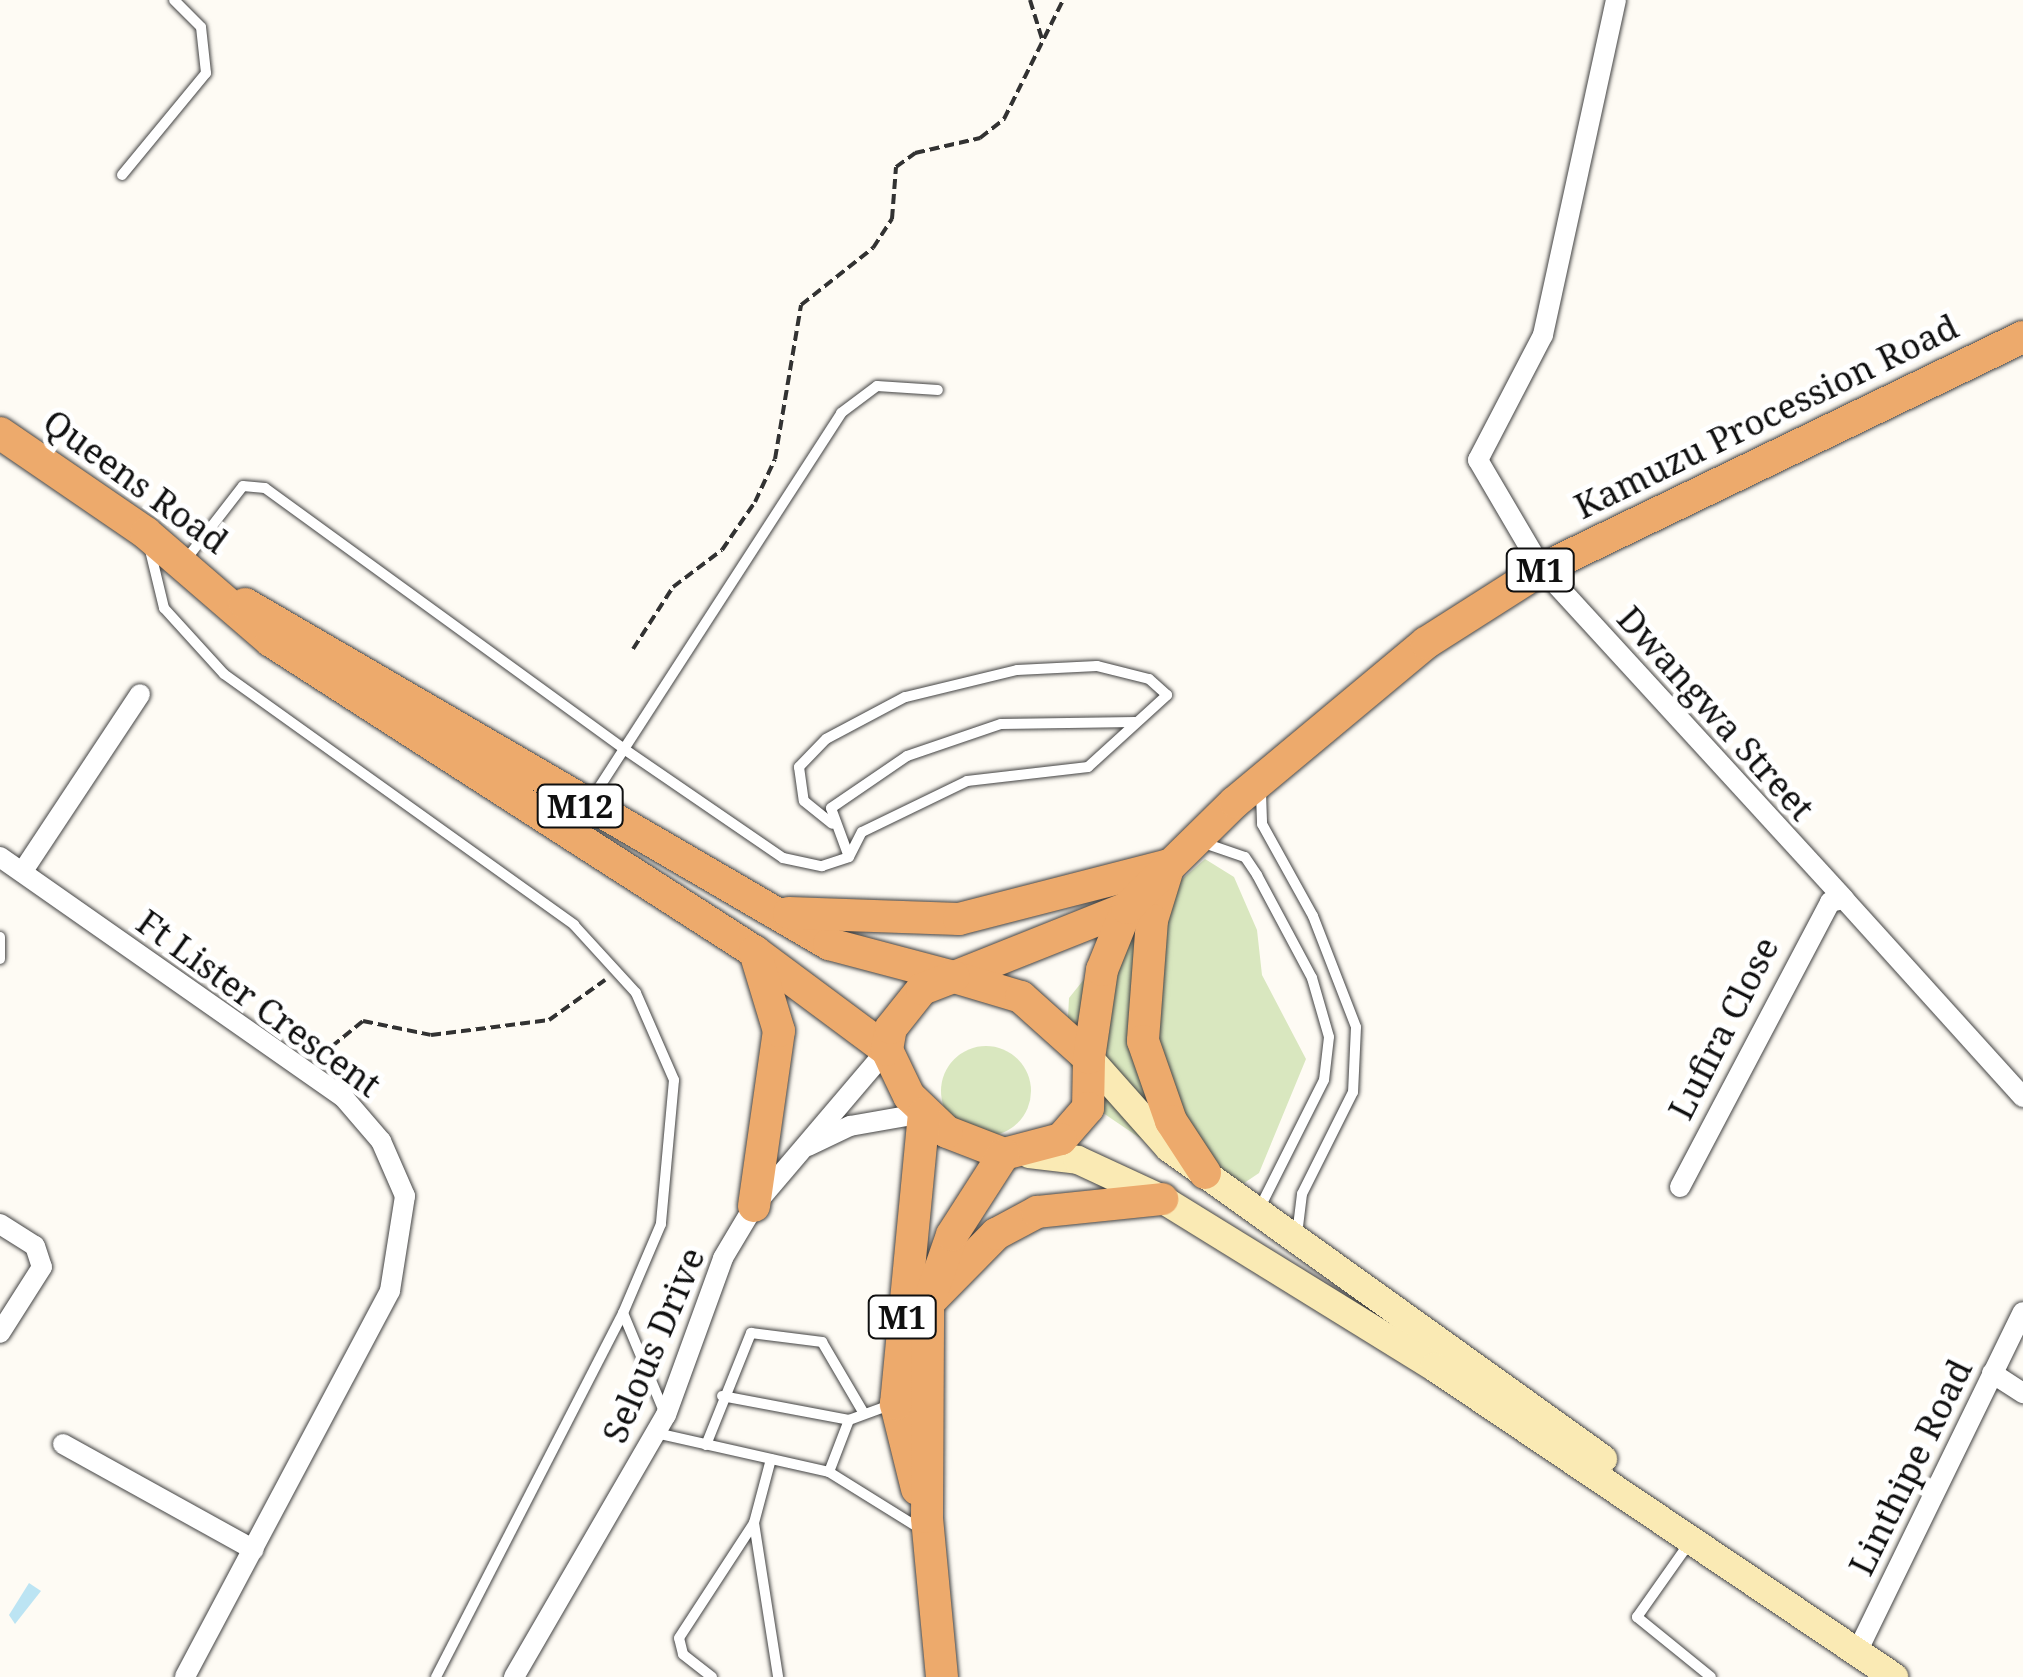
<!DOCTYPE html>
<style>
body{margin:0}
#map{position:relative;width:2023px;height:1677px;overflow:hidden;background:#fefbf4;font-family:"Noto Serif",serif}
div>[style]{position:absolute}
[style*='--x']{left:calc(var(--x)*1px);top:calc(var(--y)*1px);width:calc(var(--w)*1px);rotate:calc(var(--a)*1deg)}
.green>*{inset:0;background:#d9e7bf}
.round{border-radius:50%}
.water>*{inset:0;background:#bce4f3}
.path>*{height:4px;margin-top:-2px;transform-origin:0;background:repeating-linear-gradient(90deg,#323232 0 10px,transparent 0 15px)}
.roads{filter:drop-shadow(0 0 2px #434343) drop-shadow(0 0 2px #434343)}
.service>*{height:10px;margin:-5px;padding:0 5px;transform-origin:5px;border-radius:5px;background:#fff}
.minor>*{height:20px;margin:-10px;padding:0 10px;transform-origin:10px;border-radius:10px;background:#fff}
.secondary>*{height:28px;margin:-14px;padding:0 14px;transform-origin:14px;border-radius:14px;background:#faeab4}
.trunk>*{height:32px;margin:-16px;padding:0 16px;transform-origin:16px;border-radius:16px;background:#edaa6c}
span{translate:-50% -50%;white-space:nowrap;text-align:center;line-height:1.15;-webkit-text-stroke:10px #fff;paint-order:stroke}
.shield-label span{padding:2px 8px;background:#fff;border:2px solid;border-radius:8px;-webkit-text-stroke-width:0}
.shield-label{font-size:32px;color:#101010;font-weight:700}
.street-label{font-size:35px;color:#101010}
</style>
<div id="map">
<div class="green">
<div style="clip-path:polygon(1205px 859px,1234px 877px,1257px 930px,1262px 975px,1306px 1059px,1259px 1173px,1225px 1196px,1087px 1102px,1066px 1055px,1069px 998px,1121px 933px)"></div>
<div class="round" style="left:941px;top:1046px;width:90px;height:90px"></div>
</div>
<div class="water">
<div style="clip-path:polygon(29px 1583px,41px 1591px,15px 1624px,9px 1615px)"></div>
</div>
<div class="path">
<div style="--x:1030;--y:0;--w:41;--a:72.9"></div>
<div style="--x:633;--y:649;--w:74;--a:-57.2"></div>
<div style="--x:673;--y:587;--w:61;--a:-37.1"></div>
<div style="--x:722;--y:550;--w:58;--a:-55.5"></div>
<div style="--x:755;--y:502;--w:47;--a:-65.1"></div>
<div style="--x:775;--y:459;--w:156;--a:-80.4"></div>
<div style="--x:801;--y:305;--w:92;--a:-38.4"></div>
<div style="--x:873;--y:248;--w:35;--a:-57"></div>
<div style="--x:892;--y:219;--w:52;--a:-85.6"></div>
<div style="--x:896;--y:167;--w:24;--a:-36"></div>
<div style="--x:915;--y:153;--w:67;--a:-13"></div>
<div style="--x:980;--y:138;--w:31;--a:-38"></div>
<div style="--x:1004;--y:119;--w:133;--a:-63.6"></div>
<div style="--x:320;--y:1056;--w:55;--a:-39.1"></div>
<div style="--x:363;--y:1021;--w:69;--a:11.6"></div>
<div style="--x:431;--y:1035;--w:119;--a:-7.2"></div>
<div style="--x:549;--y:1020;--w:69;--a:-35.5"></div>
</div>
<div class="roads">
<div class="service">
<div style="--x:122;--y:175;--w:132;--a:-50.5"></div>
<div style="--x:206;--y:73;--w:46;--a:-96.2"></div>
<div style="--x:201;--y:27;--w:38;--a:-135"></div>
<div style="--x:150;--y:550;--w:60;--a:76.4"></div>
<div style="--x:164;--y:608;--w:89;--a:47.7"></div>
<div style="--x:224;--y:674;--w:431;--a:35.6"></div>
<div style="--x:574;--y:925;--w:92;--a:47.6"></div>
<div style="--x:636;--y:993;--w:95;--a:66.4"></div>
<div style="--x:674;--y:1080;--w:145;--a:95.2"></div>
<div style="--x:661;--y:1224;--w:97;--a:113.1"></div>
<div style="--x:623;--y:1313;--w:109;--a:67.4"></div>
<div style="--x:184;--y:562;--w:96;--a:-52.2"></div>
<div style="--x:243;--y:486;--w:22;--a:5"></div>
<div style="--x:265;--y:488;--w:444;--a:36"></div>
<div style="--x:624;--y:749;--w:400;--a:-57.1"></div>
<div style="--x:841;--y:413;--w:45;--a:-36.9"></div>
<div style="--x:877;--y:386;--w:61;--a:3.8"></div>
<div style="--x:1261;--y:793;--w:31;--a:88"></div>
<div style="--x:1262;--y:824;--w:105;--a:61"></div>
<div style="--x:1313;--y:916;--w:119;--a:68.8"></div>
<div style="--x:1356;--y:1027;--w:65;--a:92.6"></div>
<div style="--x:1353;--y:1092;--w:114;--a:116.6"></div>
<div style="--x:1302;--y:1194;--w:41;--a:97"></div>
<div style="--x:591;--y:800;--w:61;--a:-57.1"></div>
<div style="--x:624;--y:749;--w:193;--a:34.4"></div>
<div style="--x:783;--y:858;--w:40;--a:12"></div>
<div style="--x:822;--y:866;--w:28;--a:-18"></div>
<div style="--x:849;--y:857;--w:28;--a:-63"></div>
<div style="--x:862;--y:832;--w:117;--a:-25.9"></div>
<div style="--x:967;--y:781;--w:122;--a:-6.6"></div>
<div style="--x:1088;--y:767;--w:107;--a:-42.3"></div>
<div style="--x:1167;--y:695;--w:24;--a:-138"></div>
<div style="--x:1149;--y:679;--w:54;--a:-166"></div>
<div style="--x:1097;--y:666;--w:80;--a:177.1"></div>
<div style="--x:1017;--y:670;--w:115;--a:166.4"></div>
<div style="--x:905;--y:697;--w:89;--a:152"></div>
<div style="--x:826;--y:739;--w:39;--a:134"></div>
<div style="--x:799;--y:767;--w:34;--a:82"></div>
<div style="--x:804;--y:801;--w:36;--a:39"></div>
<div style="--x:1204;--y:843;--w:43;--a:18.9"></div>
<div style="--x:1245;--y:857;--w:22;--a:56"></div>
<div style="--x:1257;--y:875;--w:117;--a:61.9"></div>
<div style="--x:1312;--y:978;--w:61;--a:73.9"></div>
<div style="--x:1329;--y:1037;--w:43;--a:96.6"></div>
<div style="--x:1324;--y:1080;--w:144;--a:116.7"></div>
<div style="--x:849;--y:857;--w:52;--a:-110.2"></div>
<div style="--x:831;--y:808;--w:92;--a:-34.4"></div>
<div style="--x:907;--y:756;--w:99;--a:-18.8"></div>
<div style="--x:1001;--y:724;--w:134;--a:-0.9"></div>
<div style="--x:0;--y:937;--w:22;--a:90"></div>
<div style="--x:722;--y:1396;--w:129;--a:10.7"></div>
<div style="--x:656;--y:1433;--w:177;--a:12.7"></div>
<div style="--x:829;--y:1472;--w:110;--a:31.9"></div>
<div style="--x:706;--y:1445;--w:121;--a:-68.1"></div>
<div style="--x:751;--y:1333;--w:72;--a:7.2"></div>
<div style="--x:822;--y:1342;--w:81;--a:59.6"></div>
<div style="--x:771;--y:1459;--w:66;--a:104.9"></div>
<div style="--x:754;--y:1523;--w:156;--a:81.1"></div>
<div style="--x:829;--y:1472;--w:56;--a:-69"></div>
<div style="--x:849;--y:1420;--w:44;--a:-20.1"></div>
<div style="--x:1690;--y:1542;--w:92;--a:125.2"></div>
<div style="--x:1637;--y:1617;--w:95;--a:39"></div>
<div style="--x:436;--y:1677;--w:409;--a:-62.8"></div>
<div style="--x:712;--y:1677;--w:37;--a:-142"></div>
<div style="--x:683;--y:1654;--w:16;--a:-104"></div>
<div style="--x:679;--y:1638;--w:137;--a:-56.9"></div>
</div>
<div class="minor">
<div style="--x:1616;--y:0;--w:343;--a:102.3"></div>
<div style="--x:1543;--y:335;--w:141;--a:117.5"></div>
<div style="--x:1478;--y:460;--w:126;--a:59.6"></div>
<div style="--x:1542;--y:569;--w:447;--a:47.5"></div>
<div style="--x:0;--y:857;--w:420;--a:35"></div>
<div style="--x:344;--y:1098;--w:57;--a:49.3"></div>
<div style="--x:381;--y:1141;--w:60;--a:66.4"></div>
<div style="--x:405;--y:1196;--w:96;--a:99"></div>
<div style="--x:390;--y:1291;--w:437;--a:118"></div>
<div style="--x:23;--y:871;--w:212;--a:-56.5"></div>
<div style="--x:808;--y:1146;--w:47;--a:-25.5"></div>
<div style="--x:850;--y:1126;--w:75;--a:-10"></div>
<div style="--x:1680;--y:1187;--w:322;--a:-62.2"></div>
<div style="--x:1830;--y:902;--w:14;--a:-12"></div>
<div style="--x:1844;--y:899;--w:267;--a:47.9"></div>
<div style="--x:0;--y:1224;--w:41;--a:32.2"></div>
<div style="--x:35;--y:1246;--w:22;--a:72"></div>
<div style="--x:42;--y:1267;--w:78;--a:122.5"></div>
<div style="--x:1992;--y:1373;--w:37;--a:33"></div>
<div style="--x:63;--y:1444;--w:218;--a:29"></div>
<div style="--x:1857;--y:1652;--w:378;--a:-64"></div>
<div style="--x:514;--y:1677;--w:303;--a:-59.9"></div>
<div style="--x:666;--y:1415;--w:167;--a:-70"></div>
<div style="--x:723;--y:1258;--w:61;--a:-59.2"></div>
<div style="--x:754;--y:1206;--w:205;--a:-49.6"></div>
</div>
<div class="secondary">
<div style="--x:1089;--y:1058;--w:120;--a:48.4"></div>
<div style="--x:1169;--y:1148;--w:534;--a:35.62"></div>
<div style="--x:1029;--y:1154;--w:49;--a:7"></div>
<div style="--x:1078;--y:1160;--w:93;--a:24.9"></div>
<div style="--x:1162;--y:1199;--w:320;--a:31.7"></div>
<div style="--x:1434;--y:1367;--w:555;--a:33.98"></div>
</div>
<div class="trunk">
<div style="--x:0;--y:433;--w:177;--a:34.4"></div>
<div style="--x:146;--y:533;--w:165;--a:40.8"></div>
<div style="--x:271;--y:641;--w:575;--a:32.72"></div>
<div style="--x:755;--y:952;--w:164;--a:36.6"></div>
<div style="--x:245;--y:604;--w:676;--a:30.21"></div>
<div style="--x:829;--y:944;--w:129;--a:14.8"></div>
<div style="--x:954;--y:977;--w:186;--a:-21.7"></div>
<div style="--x:789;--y:913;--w:170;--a:2"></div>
<div style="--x:959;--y:919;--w:217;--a:-14.4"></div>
<div style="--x:1169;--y:865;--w:58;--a:107.2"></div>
<div style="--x:1152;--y:920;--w:121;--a:94.3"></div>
<div style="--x:1143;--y:1041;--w:85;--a:70.7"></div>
<div style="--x:1171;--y:1121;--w:62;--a:56.8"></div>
<div style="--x:954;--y:977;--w:70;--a:16.6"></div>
<div style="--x:1021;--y:997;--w:91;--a:41.9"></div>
<div style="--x:1089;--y:1058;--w:50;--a:91.1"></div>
<div style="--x:1088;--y:1108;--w:41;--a:131.1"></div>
<div style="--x:1061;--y:1139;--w:59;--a:165.3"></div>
<div style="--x:1004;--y:1154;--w:61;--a:-158.9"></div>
<div style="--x:947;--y:1132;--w:52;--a:-136.5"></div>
<div style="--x:909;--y:1096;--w:51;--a:-115.6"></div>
<div style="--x:887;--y:1050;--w:22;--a:-80"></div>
<div style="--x:891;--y:1028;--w:50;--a:-51.5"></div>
<div style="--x:922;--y:989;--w:34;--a:-21"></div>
<div style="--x:1089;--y:1058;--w:89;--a:-81.6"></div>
<div style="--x:1102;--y:970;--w:67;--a:-68"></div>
<div style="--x:1127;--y:908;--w:151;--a:-44.5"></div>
<div style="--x:1235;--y:802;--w:249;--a:-39.8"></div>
<div style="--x:1426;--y:643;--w:138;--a:-32.5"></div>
<div style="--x:1542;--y:569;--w:534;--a:-25.75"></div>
<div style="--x:754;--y:1206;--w:177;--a:-81.9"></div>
<div style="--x:779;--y:1031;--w:83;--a:-106.9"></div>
<div style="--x:931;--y:1300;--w:93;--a:-45.4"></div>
<div style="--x:996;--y:1234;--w:47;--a:-28.2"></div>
<div style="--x:1037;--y:1212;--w:126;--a:-5.9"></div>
<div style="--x:917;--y:1489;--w:88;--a:-103.9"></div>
<div style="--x:896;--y:1404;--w:292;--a:-84.5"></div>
<div style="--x:942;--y:1677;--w:161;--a:-95.4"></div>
<div style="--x:927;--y:1517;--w:213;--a:-89.7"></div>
<div style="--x:928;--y:1304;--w:73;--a:-70.8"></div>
<div style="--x:952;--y:1235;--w:96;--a:-57.3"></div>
</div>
</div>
<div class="shield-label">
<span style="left:1540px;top:570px">M1</span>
<span style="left:580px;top:806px">M12</span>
<span style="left:902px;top:1317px">M1</span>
</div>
<div class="street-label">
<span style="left:1766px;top:416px;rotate:-26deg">Kamuzu Procession Road</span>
<span style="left:136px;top:481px;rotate:36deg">Queens Road</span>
<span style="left:1716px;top:713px;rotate:48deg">Dwangwa Street</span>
<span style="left:259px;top:1003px;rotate:36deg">Ft Lister Crescent</span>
<span style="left:1723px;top:1028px;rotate:-63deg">Lufira Close</span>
<span style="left:653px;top:1345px;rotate:-67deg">Selous Drive</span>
<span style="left:1910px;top:1467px;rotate:-64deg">Linthipe Road</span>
</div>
</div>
